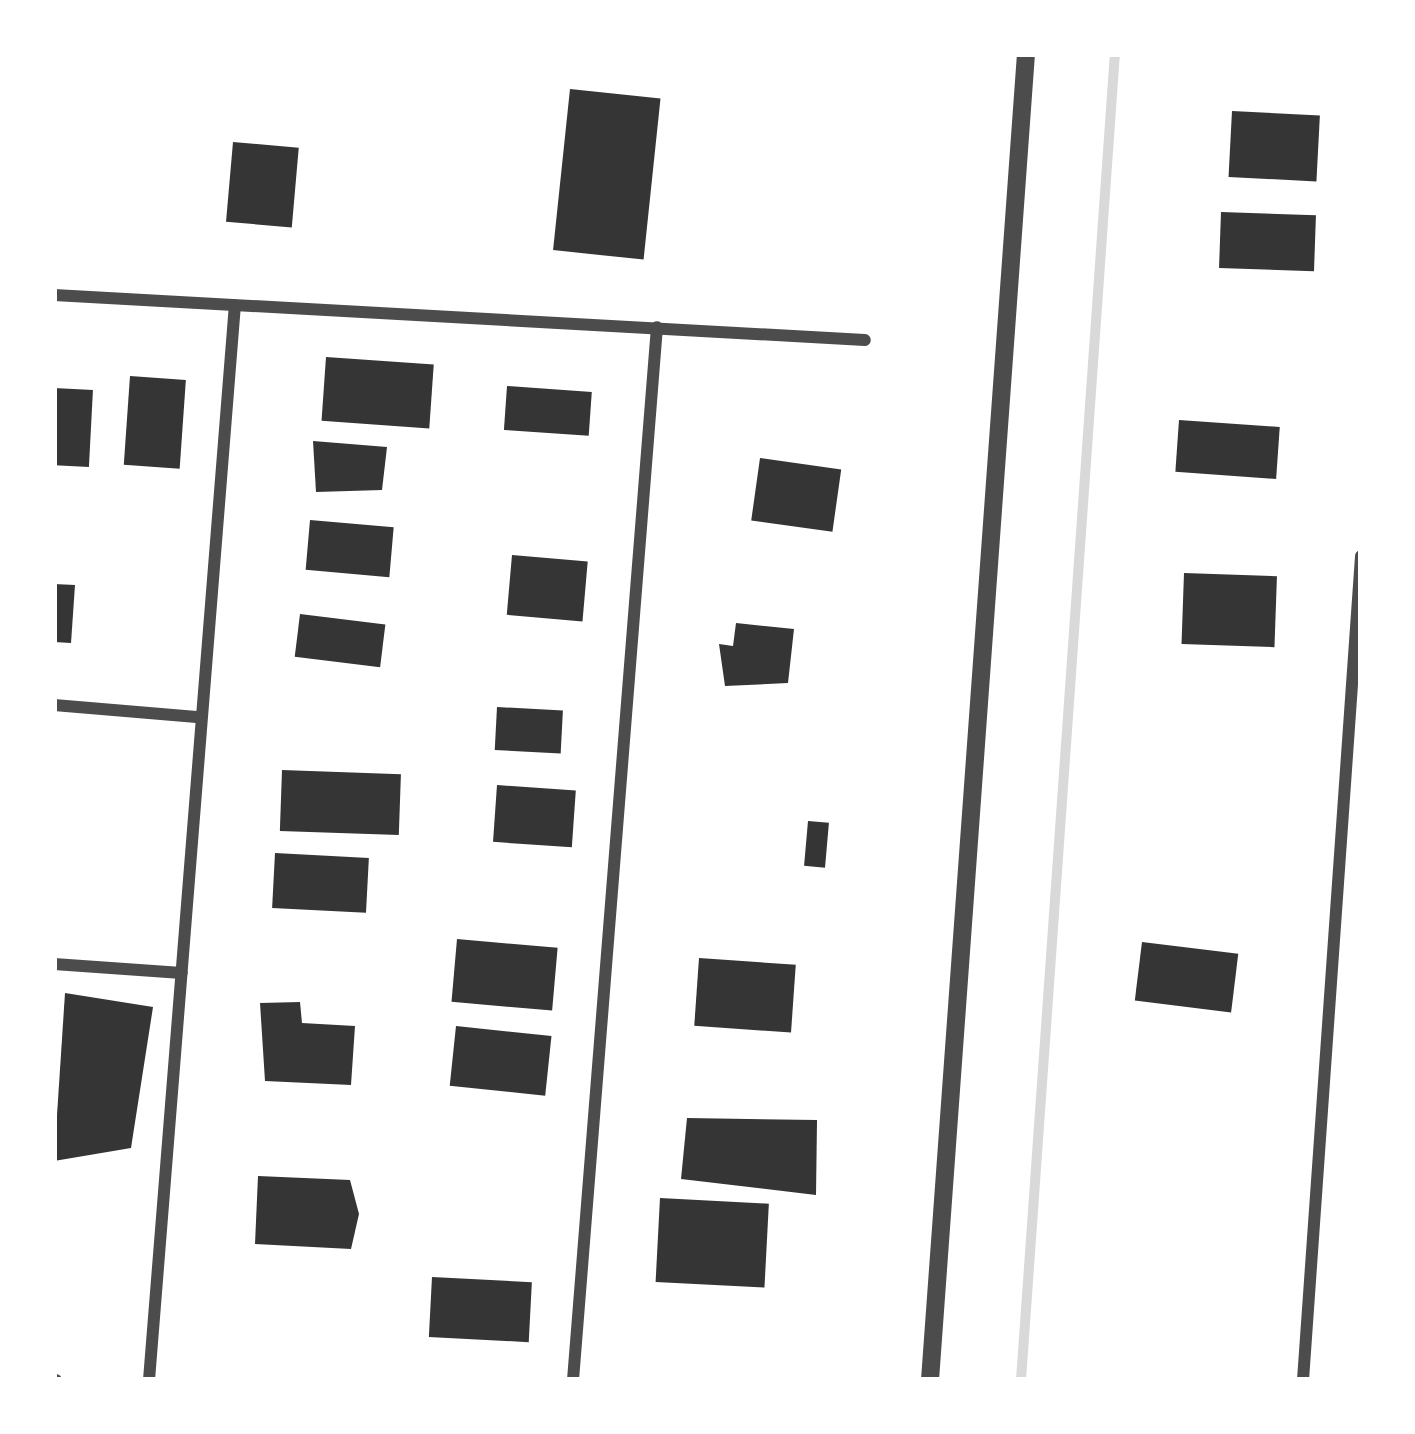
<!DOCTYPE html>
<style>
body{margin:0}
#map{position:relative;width:1415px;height:1434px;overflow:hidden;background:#fff;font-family:"Playfair Display",serif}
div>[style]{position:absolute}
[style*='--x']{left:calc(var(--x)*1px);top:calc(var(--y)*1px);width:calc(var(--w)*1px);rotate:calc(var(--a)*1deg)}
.stream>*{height:10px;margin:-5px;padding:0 5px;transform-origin:5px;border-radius:5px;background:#d9d9d9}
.building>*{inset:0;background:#353535;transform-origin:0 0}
.minor>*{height:12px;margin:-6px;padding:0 6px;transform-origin:6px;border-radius:6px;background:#4c4c4c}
.tertiary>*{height:18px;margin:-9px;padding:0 9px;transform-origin:9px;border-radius:9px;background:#4c4c4c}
span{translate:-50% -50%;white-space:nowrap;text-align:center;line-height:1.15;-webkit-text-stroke:12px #fff;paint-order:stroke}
.frame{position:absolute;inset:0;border:57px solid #fff;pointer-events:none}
</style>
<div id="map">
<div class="stream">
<div style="--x:1021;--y:1380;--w:1329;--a:-85.95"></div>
</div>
<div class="building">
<div style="left:570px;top:89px;width:91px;height:162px;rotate:6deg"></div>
<div style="left:1232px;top:111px;width:88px;height:66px;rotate:3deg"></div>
<div style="left:233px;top:142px;width:66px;height:80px;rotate:5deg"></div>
<div style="left:1221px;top:212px;width:95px;height:56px;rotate:2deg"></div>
<div style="left:326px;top:357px;width:108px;height:64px;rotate:4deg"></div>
<div style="left:130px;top:376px;width:56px;height:89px;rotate:4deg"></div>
<div style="left:507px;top:386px;width:85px;height:44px;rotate:4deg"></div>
<div style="left:54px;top:388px;width:39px;height:77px;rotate:3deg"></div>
<div style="left:1179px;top:420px;width:101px;height:52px;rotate:4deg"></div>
<div style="clip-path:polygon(313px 441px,387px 447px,382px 490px,316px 492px)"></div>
<div style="left:760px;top:458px;width:82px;height:63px;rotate:8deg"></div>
<div style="left:310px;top:520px;width:84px;height:50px;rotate:5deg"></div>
<div style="left:512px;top:555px;width:76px;height:60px;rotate:5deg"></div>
<div style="left:1184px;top:573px;width:93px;height:71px;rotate:2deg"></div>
<div style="clip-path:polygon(54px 584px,75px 585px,71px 643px,54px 642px)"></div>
<div style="left:300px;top:614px;width:86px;height:43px;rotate:7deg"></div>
<div style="clip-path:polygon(736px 623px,794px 629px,788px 683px,725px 686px,719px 644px,733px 646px)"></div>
<div style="left:497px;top:707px;width:66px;height:43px;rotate:3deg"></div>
<div style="left:282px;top:770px;width:119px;height:61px;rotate:2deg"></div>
<div style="left:497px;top:785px;width:79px;height:57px;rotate:4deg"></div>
<div style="left:808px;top:821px;width:21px;height:45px;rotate:5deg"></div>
<div style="left:275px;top:853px;width:94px;height:55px;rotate:3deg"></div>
<div style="left:457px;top:939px;width:101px;height:63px;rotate:5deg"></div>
<div style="left:1142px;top:942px;width:97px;height:59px;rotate:7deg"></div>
<div style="left:699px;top:958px;width:97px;height:68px;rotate:4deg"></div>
<div style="clip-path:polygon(65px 993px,153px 1007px,131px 1148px,54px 1161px)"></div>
<div style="clip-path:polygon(300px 1002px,302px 1023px,355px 1026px,351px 1085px,265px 1081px,260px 1003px)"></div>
<div style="left:456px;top:1026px;width:96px;height:60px;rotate:6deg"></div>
<div style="clip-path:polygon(687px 1118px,817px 1120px,816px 1195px,681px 1179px)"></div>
<div style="clip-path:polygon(258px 1176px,350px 1180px,359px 1214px,351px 1249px,255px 1244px)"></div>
<div style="left:660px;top:1198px;width:109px;height:84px;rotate:3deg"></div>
<div style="left:432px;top:1277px;width:100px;height:60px;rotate:3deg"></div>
</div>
<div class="minor">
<div style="--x:54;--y:295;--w:812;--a:3.18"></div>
<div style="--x:54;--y:705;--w:143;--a:4.8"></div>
<div style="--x:54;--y:964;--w:128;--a:4"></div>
<div style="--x:54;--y:1380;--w:2;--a:0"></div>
<div style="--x:149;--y:1380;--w:1078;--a:-85.43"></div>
<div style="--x:573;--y:1380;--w:1056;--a:-85.44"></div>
<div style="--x:1303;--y:1380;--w:826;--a:-85.97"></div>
</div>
<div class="tertiary">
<div style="--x:930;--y:1380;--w:1329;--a:-85.86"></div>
</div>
<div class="frame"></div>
</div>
